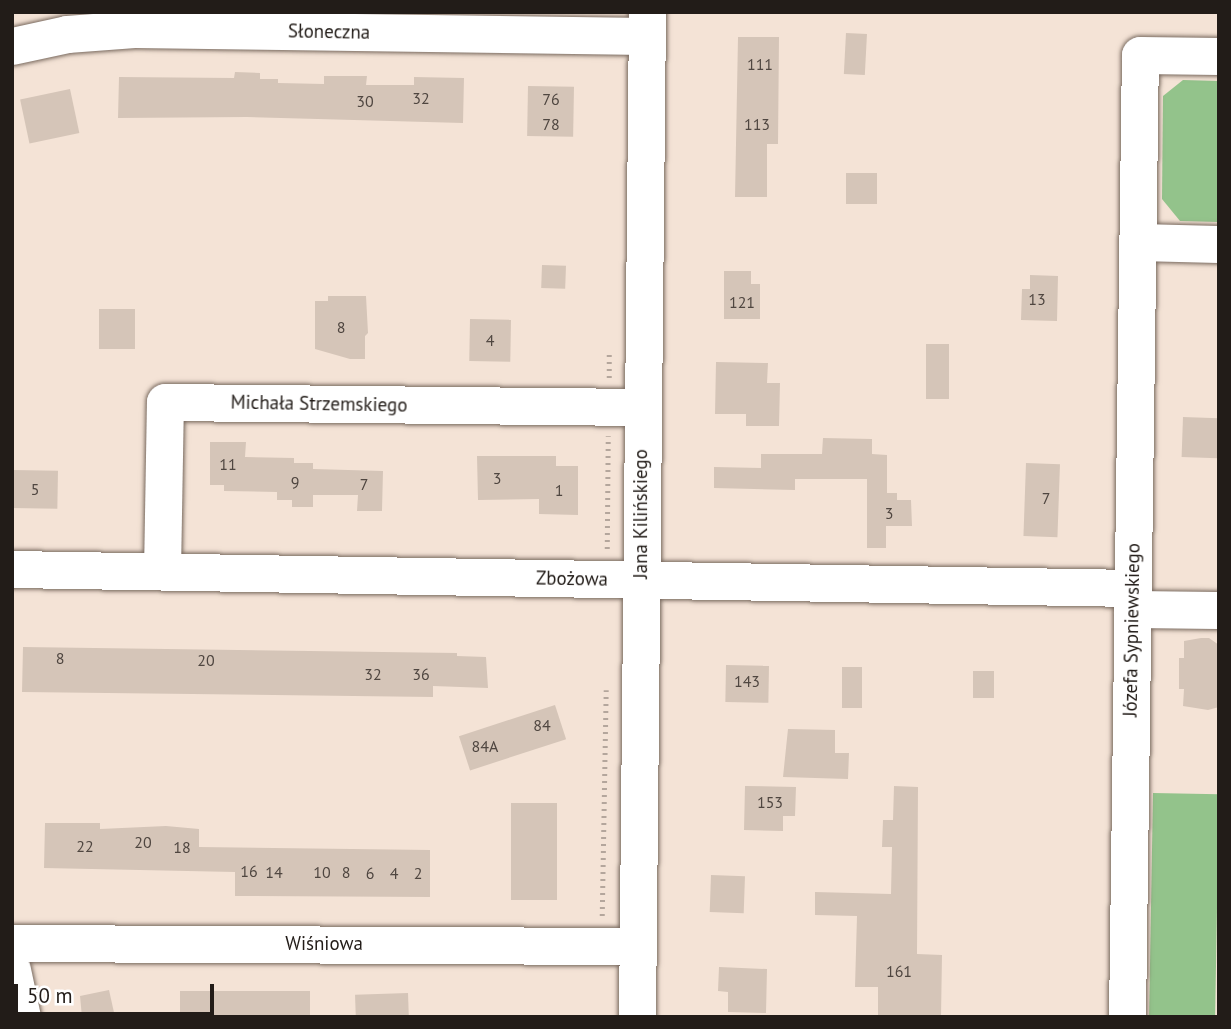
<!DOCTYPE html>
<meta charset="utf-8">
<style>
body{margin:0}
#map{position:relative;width:1231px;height:1029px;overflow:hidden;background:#f4e3d6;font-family:"PT Sans",sans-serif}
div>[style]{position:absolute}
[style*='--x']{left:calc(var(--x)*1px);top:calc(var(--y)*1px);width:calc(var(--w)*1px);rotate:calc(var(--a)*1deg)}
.green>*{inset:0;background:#93c38b;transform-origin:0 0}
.building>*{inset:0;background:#d5c5b8;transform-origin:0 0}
.path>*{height:4.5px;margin-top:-2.25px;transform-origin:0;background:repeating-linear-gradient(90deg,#b4a69c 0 2px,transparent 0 7px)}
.roads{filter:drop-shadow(0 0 2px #796a5f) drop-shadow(0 0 2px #796a5f)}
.minor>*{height:37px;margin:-18.5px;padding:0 18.5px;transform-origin:18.5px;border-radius:18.5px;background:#fff}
span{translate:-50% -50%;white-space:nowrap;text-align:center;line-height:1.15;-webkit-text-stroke:6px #fff;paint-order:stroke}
.number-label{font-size:16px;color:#4f4640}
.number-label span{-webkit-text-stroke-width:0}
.street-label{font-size:19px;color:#221c18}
.frame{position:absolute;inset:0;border:14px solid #221c18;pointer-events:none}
.scale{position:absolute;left:14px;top:984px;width:200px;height:32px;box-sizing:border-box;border:4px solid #221c18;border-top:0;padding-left:9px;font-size:21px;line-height:24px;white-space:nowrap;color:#221c18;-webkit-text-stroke:5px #fff;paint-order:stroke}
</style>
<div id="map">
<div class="green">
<div style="clip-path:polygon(1183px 80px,1219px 81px,1219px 222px,1180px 221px,1162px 199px,1163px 96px)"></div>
<div style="left:1153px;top:793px;width:66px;height:224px;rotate:1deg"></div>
</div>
<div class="building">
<div style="left:846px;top:33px;width:21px;height:41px;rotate:3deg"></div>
<div style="clip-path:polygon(738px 37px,779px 37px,778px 144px,767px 144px,767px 197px,735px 197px)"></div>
<div style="clip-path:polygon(235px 72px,260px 73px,260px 79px,278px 79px,278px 83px,324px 84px,324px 76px,367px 76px,366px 85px,414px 85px,414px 77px,464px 78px,463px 123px,247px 117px,118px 118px,119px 77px,234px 78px)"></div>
<div style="left:528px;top:86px;width:46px;height:50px;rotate:1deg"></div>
<div style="left:70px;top:89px;width:45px;height:51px;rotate:78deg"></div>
<div style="left:846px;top:173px;width:31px;height:31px"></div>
<div style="left:542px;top:265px;width:24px;height:23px;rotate:2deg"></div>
<div style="clip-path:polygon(724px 271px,751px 271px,751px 284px,760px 284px,760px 319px,724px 319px)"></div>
<div style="clip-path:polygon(1030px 275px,1058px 276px,1057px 321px,1021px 320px,1022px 289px,1030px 289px)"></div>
<div style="clip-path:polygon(328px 296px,366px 296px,368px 333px,365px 336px,365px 359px,350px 359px,315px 349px,315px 301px,328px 301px)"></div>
<div style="left:99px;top:309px;width:36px;height:40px"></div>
<div style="left:470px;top:319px;width:41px;height:42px;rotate:1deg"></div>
<div style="left:926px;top:344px;width:23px;height:55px"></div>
<div style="clip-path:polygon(716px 362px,768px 363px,767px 383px,780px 383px,779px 426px,746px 426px,746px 414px,715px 414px)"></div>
<div style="left:1183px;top:417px;width:36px;height:40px;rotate:2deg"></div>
<div style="clip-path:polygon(823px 438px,872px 439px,872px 454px,887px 455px,887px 493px,897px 493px,897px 500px,911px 500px,912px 526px,886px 526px,886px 548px,867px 548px,867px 479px,795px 479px,795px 490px,714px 488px,714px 467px,761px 468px,761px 454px,822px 454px)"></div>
<div style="clip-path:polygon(210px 442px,246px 442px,245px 457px,294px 458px,294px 463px,313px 463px,313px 469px,383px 471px,382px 511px,357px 511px,358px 495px,313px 495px,313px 507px,292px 507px,292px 500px,277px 500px,277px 492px,224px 491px,224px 485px,210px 485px)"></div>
<div style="clip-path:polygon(477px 456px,556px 456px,556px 466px,578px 466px,578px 515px,539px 514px,539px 499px,478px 500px)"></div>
<div style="left:1026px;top:463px;width:34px;height:73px;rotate:2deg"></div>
<div style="left:12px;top:470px;width:46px;height:38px;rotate:1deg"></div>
<div style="clip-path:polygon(1201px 638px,1209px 638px,1219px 645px,1219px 707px,1208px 710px,1183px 706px,1184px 689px,1179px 689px,1179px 658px,1184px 658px,1184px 641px)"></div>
<div style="clip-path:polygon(23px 647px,457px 653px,457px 656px,486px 657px,488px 688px,433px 686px,433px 697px,22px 692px)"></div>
<div style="left:726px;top:665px;width:43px;height:37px;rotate:1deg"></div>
<div style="left:842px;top:667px;width:20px;height:41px"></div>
<div style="left:994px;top:671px;width:27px;height:21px;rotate:90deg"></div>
<div style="left:555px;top:705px;width:36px;height:101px;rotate:72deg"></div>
<div style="clip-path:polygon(788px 729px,835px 730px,835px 753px,849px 753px,848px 779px,783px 777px)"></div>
<div style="clip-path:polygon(745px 786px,796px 787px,795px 816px,783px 816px,783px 831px,744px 830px)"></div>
<div style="clip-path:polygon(894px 786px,918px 787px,917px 954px,942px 955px,941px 1017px,878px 1017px,878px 987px,855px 987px,857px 916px,815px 915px,815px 892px,891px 894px,892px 847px,882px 847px,883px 820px,893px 820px)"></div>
<div style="left:511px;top:803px;width:46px;height:97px"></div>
<div style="clip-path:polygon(45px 823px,100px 823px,100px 829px,166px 826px,199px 829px,199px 847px,430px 850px,430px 897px,235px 896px,235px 872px,44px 868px)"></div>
<div style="left:711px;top:875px;width:34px;height:37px;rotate:2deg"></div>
<div style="clip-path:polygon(719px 967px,767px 969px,766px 1013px,728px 1012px,728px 992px,718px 991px)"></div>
<div style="clip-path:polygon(109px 990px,115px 1017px,82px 1017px,80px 996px)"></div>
<div style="left:180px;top:991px;width:130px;height:26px"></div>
<div style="left:408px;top:993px;width:24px;height:53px;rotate:88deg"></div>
</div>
<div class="path">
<div style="--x:609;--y:378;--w:26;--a:-90"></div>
<div style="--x:607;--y:549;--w:113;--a:-89.5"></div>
<div style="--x:602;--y:916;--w:226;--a:-89"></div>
</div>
<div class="roads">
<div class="minor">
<div style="--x:12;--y:46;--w:56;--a:-12.3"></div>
<div style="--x:67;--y:34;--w:67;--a:-4.3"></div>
<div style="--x:134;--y:29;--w:512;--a:0.78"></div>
<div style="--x:1138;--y:242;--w:81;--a:1.4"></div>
<div style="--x:12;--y:569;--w:1120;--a:0.97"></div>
<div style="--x:162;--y:571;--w:169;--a:-89"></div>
<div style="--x:165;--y:402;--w:477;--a:0.6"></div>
<div style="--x:1132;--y:609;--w:87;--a:0.7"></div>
<div style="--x:12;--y:943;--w:625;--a:0.28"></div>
<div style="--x:12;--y:970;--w:48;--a:78"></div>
<div style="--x:637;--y:1017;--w:1005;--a:-89.43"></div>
<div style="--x:1127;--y:1017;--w:962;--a:-89.23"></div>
<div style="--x:1140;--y:55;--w:79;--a:0.7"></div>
</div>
</div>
<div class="number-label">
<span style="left:760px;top:64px">111</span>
<span style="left:421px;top:98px">32</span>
<span style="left:551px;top:99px">76</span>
<span style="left:365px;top:101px">30</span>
<span style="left:551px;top:124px">78</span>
<span style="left:757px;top:124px">113</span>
<span style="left:1037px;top:299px">13</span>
<span style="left:742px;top:302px">121</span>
<span style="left:341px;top:327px">8</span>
<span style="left:490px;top:340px">4</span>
<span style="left:228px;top:464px">11</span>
<span style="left:497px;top:478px">3</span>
<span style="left:295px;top:482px">9</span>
<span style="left:364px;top:484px">7</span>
<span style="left:35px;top:489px">5</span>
<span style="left:559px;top:490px">1</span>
<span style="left:1046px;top:498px">7</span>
<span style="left:889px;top:513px">3</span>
<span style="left:60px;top:658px">8</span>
<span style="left:206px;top:660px">20</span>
<span style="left:373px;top:674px">32</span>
<span style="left:421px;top:674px">36</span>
<span style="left:747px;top:681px">143</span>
<span style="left:542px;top:725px">84</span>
<span style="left:485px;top:746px">84A</span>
<span style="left:770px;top:802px">153</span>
<span style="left:143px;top:842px">20</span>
<span style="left:85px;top:846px">22</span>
<span style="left:182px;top:847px">18</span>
<span style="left:249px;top:871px">16</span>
<span style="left:274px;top:872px">14</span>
<span style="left:322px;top:872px">10</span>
<span style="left:346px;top:872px">8</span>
<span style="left:370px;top:873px">6</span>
<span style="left:394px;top:873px">4</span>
<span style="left:418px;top:873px">2</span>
<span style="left:899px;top:971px">161</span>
</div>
<div class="street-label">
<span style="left:329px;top:32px;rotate:1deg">Słoneczna</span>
<span style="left:319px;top:404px;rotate:1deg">Michała Strzemskiego</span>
<span style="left:641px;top:514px;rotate:-90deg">Jana Kilińskiego</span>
<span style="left:572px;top:579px;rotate:1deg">Zbożowa</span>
<span style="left:1132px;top:630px;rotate:-89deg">Józefa Sypniewskiego</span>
<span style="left:324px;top:944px">Wiśniowa</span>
</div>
<div class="frame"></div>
<div class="scale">50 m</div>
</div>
